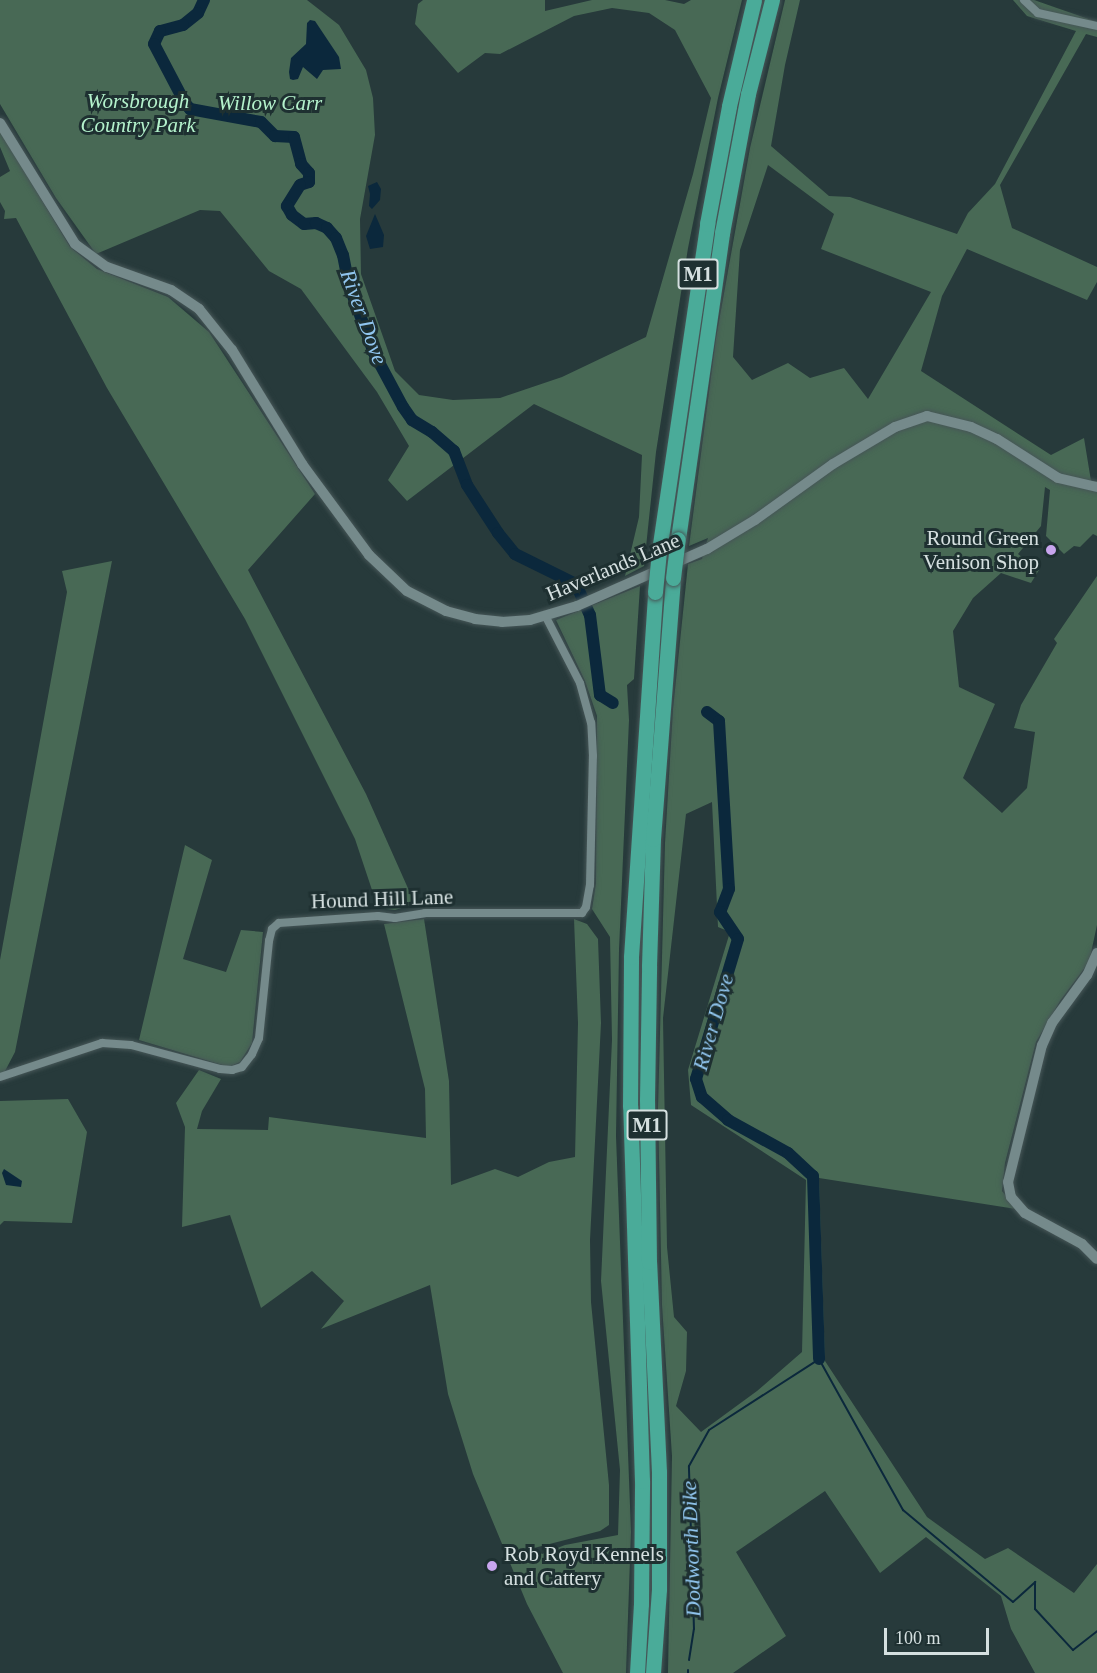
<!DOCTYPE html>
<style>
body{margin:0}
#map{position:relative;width:1097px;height:1673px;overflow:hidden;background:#273a3b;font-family:"Times New Roman",serif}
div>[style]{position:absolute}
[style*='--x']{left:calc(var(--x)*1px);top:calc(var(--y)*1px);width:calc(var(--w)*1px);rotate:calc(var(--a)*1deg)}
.green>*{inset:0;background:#486955}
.water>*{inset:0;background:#0b283c}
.stream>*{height:2px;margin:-1px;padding:0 1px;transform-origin:1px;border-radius:1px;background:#0b283c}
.river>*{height:12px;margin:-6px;padding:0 6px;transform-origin:6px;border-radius:6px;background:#0b283c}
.roads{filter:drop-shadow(0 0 2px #465657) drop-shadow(0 0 2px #465657)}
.minor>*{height:8px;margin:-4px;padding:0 4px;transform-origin:4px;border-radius:4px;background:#758a8b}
.tertiary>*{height:10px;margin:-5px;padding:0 5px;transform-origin:5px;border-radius:5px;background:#758a8b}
.motorway>*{height:15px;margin:-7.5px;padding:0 7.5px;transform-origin:7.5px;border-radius:7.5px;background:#4aab99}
.bridges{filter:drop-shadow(0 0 2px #465657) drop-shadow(0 0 2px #465657)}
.motorway-bridge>*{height:15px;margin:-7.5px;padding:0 7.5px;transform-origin:7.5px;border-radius:7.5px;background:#4aab99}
.dots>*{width:16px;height:16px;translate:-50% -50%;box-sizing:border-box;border:3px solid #1e3031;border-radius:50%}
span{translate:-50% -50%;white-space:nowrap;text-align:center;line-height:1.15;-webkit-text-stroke:6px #1e3031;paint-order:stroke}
.shield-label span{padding:2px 4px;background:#1e3031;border:2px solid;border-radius:4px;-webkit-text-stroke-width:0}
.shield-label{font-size:20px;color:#d5e0e0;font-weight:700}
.park-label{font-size:21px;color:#b4f2cc;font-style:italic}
.poi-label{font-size:21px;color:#d5e0e0}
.right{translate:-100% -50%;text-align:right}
.left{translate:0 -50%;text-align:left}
.street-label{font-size:21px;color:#d5e0e0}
.water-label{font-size:22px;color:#90c5ee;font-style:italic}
.scale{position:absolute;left:884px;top:1628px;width:105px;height:27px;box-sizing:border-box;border:3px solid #d5e0e0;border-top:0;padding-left:8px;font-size:18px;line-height:21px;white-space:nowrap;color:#d5e0e0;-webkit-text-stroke:4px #1e3031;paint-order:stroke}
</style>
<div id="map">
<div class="green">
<div style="clip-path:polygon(0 0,307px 0,339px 25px,366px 70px,373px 98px,375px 135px,360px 219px,361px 274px,395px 371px,419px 395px,453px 400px,500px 398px,562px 377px,646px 337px,693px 174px,711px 98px,675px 30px,649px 13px,612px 8px,574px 16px,500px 54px,485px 53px,458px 73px,415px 24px,418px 4px,423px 0,545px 0,545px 11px,592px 0,665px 0,684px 4px,691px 0,742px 0,718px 98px,688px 248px,656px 452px,644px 566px,625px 576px,639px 517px,642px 455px,534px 404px,407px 501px,388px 480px,409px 446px,377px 392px,301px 289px,269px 271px,220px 211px,200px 210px,96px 254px,56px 198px,0 104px)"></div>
<div style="clip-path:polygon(evenodd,785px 0,800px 0,785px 65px,771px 146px,829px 196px,850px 197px,957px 234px,968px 213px,995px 184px,1076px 31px,1027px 16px,1013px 0,1034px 0,1097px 22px,1097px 37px,1086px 34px,1000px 185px,1012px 228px,1097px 267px,1097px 282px,1087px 300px,967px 249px,942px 296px,921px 371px,1051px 455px,1084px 438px,1091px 481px,1097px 481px,1097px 536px,1093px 534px,1080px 547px,1074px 546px,1064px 554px,1046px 536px,1050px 490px,1045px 487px,1041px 526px,1018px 554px,1039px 570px,1031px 583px,1001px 573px,973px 598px,953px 631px,959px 687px,995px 704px,963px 778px,1002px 813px,1027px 788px,1035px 732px,1014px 728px,1021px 705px,1057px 643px,1054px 639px,1097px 576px,1097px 925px,1089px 962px,1060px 1001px,1036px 1042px,1005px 1163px,1002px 1191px,1016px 1209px,819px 1178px,825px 1361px,927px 1517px,985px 1559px,1008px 1548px,1074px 1593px,1097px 1564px,1097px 1673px,1035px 1673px,1011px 1629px,1001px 1596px,926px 1537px,880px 1573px,825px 1491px,736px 1552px,786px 1636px,733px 1673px,668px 1673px,672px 1456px,662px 1305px,658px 1108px,665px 843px,673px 709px,688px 564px,702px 559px,708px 538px,689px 546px,716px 338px,750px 148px,785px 0,768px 165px,834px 214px,821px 249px,931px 292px,868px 399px,844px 368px,810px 378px,788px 363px,752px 380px,733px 357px,740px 250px,768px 165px,785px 0,712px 802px,718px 927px,730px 932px,688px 1070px,691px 1105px,806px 1180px,802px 1352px,757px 1391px,701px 1432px,676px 1406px,686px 1371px,687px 1332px,674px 1317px,667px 1247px,663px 1018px,686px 814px,712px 802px)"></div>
<div style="clip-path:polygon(0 131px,70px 247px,97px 269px,168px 297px,209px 332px,315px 494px,248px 570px,366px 794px,415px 904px,395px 910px,378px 908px,355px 839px,245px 619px,107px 388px,16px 218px,4px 219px,5px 211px,0 202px,0 177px,10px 171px,0 147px)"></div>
<div style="clip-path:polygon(112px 561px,15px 1052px,4px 1073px,0 1073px,0 960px,67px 592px,62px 571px)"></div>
<div style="clip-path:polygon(640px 586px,634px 679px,627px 685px,629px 720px,619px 950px,616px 1136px,631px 1532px,626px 1673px,563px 1673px,527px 1604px,473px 1474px,448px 1394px,430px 1285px,321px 1329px,344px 1301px,312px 1271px,261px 1308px,230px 1215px,182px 1227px,185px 1127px,176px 1103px,199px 1070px,221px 1079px,202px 1111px,197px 1129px,268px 1130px,269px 1117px,426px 1138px,425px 1089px,384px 924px,424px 919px,449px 1081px,451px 1185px,495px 1169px,518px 1177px,549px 1162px,575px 1157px,578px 1023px,574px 919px,587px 924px,598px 939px,601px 1023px,590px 1240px,591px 1302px,609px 1485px,609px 1525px,600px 1531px,534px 1548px,542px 1554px,565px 1545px,618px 1535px,620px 1470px,601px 1281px,612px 1040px,610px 937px,592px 909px,596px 883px,597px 716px,585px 681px,556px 620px)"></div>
<div style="clip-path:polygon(185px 845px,212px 860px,183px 959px,226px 972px,241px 930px,263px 932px,252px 1043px,240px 1062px,229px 1067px,139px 1040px)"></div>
<div style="clip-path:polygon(68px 1099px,87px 1132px,72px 1223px,4px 1221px,0 1225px,0 1101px)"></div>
</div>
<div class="water">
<div style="clip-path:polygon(310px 20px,315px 21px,339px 57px,341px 69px,323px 70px,317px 79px,303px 67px,298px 79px,293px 80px,290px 79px,289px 72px,291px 58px,306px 44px,307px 23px)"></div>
<div style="clip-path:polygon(377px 182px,381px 189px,380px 200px,372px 209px,369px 206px,370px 194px,368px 186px)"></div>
<div style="clip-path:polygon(375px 214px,384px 235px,383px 247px,370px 249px,366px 236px)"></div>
<div style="clip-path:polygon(4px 1169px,22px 1181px,21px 1187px,6px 1185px,2px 1173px)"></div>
</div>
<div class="stream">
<div style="--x:689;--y:1660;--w:31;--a:-81"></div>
<div style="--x:694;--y:1629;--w:163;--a:-91.8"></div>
<div style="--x:689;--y:1466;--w:41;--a:-60.9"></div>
<div style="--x:709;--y:1430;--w:131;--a:-32.8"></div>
<div style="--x:819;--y:1359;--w:173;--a:60.9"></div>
<div style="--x:903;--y:1510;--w:143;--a:39.9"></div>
<div style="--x:1013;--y:1602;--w:30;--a:-42"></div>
<div style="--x:1035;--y:1582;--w:27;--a:90"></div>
<div style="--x:1035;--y:1609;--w:56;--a:47.2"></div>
<div style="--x:1073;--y:1650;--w:31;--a:-38"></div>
<div style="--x:688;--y:1673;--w:3;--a:-90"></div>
</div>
<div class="river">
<div style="--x:204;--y:0;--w:14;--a:115"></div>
<div style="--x:198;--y:13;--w:19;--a:141"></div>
<div style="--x:183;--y:25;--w:24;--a:165"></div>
<div style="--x:160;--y:31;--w:14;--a:115"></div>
<div style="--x:154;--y:44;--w:67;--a:62.3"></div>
<div style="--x:185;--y:103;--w:8;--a:50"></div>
<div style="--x:190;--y:109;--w:72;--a:10.4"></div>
<div style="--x:261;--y:122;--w:20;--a:45"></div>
<div style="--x:275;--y:136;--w:19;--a:3"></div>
<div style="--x:294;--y:137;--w:28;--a:75"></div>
<div style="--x:301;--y:164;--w:12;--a:48"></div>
<div style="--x:309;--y:173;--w:9;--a:90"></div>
<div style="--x:309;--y:182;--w:9;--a:162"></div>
<div style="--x:300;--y:185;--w:25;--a:122"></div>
<div style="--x:287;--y:206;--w:10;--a:61"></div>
<div style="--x:292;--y:215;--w:15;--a:37"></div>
<div style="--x:304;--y:224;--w:12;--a:-5"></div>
<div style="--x:316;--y:223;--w:12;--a:24"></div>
<div style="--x:327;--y:228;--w:13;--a:48"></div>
<div style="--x:336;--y:238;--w:18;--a:68"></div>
<div style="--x:343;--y:255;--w:31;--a:79"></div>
<div style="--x:349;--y:285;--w:72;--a:69.8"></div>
<div style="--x:374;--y:353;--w:61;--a:61.8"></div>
<div style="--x:403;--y:407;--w:16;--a:55"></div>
<div style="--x:412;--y:420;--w:23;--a:31"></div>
<div style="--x:432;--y:432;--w:29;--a:41"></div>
<div style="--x:454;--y:451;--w:36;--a:69"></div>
<div style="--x:467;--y:485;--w:57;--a:57.1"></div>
<div style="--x:498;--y:533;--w:27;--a:51"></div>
<div style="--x:515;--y:554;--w:68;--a:26.2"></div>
<div style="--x:576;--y:584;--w:34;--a:66"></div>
<div style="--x:590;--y:615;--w:81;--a:82.9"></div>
<div style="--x:600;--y:695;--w:15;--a:32"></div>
<div style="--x:707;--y:712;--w:15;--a:37"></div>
<div style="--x:719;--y:721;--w:168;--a:86.6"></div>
<div style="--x:729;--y:889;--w:25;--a:111"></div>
<div style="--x:720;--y:912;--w:32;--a:56"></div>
<div style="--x:738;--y:939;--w:146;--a:106.7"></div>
<div style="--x:696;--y:1079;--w:19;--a:72"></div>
<div style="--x:702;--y:1097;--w:35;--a:41"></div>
<div style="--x:728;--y:1120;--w:68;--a:28.8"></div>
<div style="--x:788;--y:1153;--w:34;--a:43"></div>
<div style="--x:813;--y:1176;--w:183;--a:88.1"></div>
</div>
<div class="roads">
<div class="minor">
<div style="--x:1024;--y:0;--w:19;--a:43"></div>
<div style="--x:1038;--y:13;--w:60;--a:12.4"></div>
<div style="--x:0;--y:1077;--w:108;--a:-18.4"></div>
<div style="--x:102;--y:1043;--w:29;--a:4"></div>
<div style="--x:131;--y:1045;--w:92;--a:15.1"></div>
<div style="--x:220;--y:1069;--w:12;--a:5"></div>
<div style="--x:232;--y:1070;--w:10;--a:-17"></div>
<div style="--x:242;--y:1067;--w:16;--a:-52"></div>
<div style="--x:252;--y:1054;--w:17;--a:-66"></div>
<div style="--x:259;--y:1038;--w:98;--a:-84.1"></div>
<div style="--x:269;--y:941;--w:12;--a:-76"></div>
<div style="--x:272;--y:929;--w:9;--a:-41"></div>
<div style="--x:279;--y:923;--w:99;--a:-4"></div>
<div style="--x:378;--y:916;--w:17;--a:7"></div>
<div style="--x:395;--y:918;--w:30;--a:-9"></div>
<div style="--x:425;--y:913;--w:157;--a:0"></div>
<div style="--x:582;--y:913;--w:7;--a:-56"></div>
<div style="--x:586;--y:907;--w:22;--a:-80"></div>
<div style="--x:590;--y:885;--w:129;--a:-88.7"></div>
<div style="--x:593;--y:756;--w:33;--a:-93"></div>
<div style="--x:591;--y:723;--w:41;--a:-105.4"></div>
<div style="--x:580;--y:683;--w:74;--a:-117.3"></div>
</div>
<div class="tertiary">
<div style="--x:0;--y:123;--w:142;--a:58.2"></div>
<div style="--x:75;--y:244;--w:39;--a:36"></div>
<div style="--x:107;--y:267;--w:68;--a:19.8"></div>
<div style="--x:171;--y:290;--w:34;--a:34"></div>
<div style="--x:199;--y:309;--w:53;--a:51.2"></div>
<div style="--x:232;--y:350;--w:134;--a:58.4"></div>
<div style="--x:302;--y:464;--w:113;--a:53.6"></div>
<div style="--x:369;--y:555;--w:52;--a:43.5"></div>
<div style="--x:407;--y:591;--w:44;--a:27.1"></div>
<div style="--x:446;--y:611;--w:30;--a:15"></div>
<div style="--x:475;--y:619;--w:27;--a:6"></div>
<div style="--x:502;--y:622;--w:28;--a:-4"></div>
<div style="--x:530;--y:620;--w:49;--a:-16.6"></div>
<div style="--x:577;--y:606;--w:142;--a:-23.7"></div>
<div style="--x:707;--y:549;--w:56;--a:-31.1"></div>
<div style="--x:755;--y:520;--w:96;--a:-35.7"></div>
<div style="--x:833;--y:464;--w:72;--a:-30.8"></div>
<div style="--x:895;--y:427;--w:34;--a:-19"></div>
<div style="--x:927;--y:416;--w:45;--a:14"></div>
<div style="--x:971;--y:427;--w:29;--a:25"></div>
<div style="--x:997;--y:439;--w:72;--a:32.6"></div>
<div style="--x:1058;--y:478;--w:40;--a:13"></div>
<div style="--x:1097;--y:953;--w:24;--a:114"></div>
<div style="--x:1087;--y:975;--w:59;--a:126.1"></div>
<div style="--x:1052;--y:1023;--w:24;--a:114"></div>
<div style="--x:1042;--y:1045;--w:141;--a:103.9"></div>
<div style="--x:1008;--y:1182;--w:15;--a:79"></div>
<div style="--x:1011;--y:1197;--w:21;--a:49"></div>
<div style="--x:1025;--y:1213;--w:65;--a:28.5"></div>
<div style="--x:1082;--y:1244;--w:21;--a:45"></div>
</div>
<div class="motorway">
<div style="--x:678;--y:539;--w:309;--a:-81.8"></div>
<div style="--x:722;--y:233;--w:141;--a:-79.4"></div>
<div style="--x:748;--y:94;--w:97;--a:-75.7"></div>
<div style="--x:659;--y:551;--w:331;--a:-81.6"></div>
<div style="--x:707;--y:224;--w:120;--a:-79.4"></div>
<div style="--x:729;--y:106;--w:109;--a:-76.7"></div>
<div style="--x:637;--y:1673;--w:69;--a:-86.7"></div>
<div style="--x:641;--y:1604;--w:123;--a:-89.5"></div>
<div style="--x:642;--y:1481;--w:375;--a:-91.8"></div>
<div style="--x:630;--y:1106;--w:149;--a:-89.6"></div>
<div style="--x:631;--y:957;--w:366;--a:-86.2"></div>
<div style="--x:653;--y:1673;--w:84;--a:-85.9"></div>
<div style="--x:659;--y:1589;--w:117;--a:-90"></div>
<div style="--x:659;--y:1472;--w:210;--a:-92.7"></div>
<div style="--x:649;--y:1262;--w:162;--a:-90.7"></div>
<div style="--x:647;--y:1100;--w:134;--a:-89.1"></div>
<div style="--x:649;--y:966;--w:127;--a:-88.2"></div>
<div style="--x:653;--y:839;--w:262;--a:-85.6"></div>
</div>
</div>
<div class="bridges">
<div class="motorway-bridge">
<div style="--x:673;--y:578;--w:39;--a:-83"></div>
<div style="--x:655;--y:592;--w:41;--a:-84.4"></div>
</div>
</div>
<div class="dots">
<div style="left:1051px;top:550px;background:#c8a5ee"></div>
<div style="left:492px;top:1566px;background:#c8a5ee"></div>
</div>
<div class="shield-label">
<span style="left:698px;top:274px">M1</span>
<span style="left:647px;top:1125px">M1</span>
</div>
<div class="park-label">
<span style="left:138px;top:113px">Worsbrough<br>Country Park</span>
<span style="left:270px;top:103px">Willow Carr</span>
</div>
<div class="poi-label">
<span class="right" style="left:1039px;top:550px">Round Green<br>Venison Shop</span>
<span class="left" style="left:504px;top:1566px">Rob Royd Kennels<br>and Cattery</span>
</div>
<div class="street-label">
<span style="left:613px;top:567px;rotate:-23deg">Haverlands Lane</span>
<span style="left:382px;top:899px;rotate:-2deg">Hound Hill Lane</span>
</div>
<div class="water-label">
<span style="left:364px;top:317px;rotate:70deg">River Dove</span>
<span style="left:713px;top:1022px;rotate:-74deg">River Dove</span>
<span style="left:691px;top:1549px;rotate:-92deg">Dodworth Dike</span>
</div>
<div class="scale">100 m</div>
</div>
